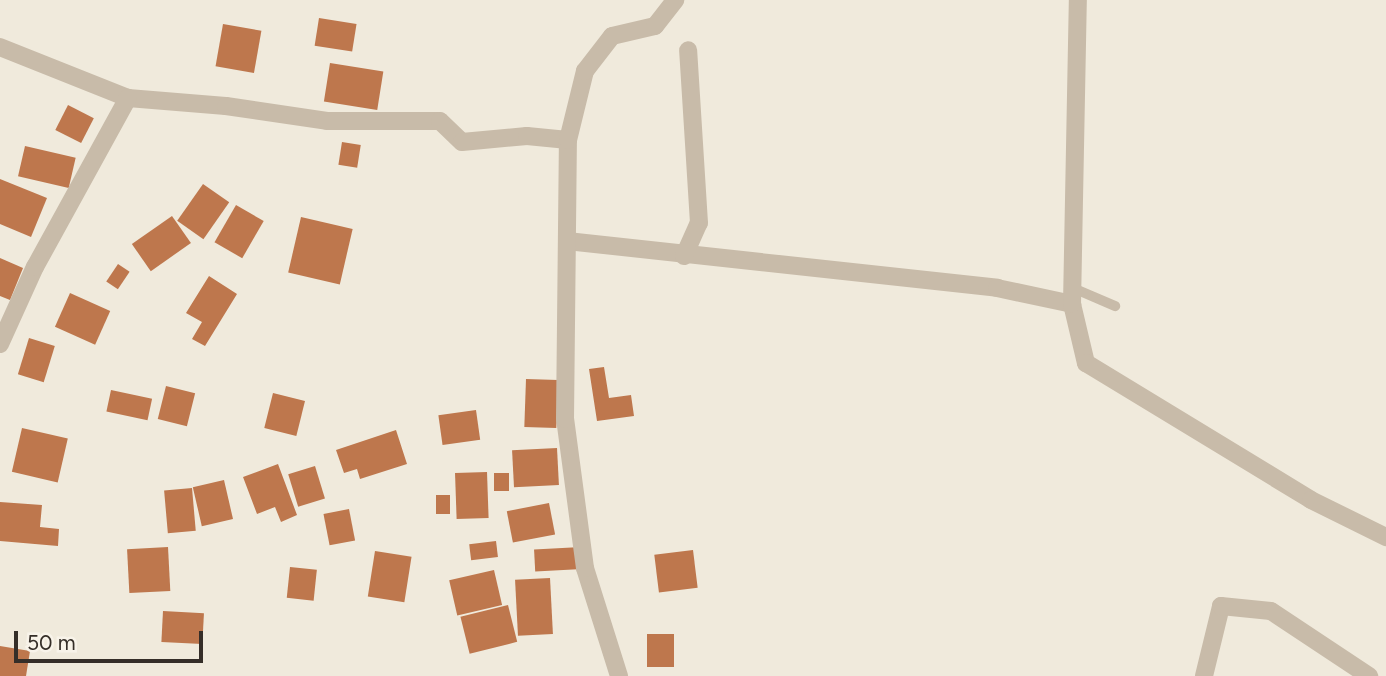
<!DOCTYPE html>
<style>
body{margin:0}
#map{position:relative;width:1386px;height:676px;overflow:hidden;background:#f0eadc;font-family:Figtree,sans-serif}
div>[style]{position:absolute}
[style*='--x']{left:calc(var(--x)*1px);top:calc(var(--y)*1px);width:calc(var(--w)*1px);rotate:calc(var(--a)*1deg)}
.building>*{inset:0;background:#be774d;transform-origin:0 0}
.service>*{height:10px;margin:-5px;padding:0 5px;transform-origin:5px;border-radius:5px;background:#c8bba9}
.minor>*{height:18px;margin:-9px;padding:0 9px;transform-origin:9px;border-radius:9px;background:#c8bba9}
.tertiary>*{height:18px;margin:-9px;padding:0 9px;transform-origin:9px;border-radius:9px;background:#c8bba9}
span{translate:-50% -50%;white-space:nowrap;text-align:center;line-height:1.15;-webkit-text-stroke:5px #f8f3e9;paint-order:stroke}
.scale{position:absolute;left:14px;top:631px;width:189px;height:32px;box-sizing:border-box;border:4px solid #352e28;border-top:0;padding-left:9px;font-size:21px;line-height:24px;white-space:nowrap;color:#352e28;-webkit-text-stroke:5px #f8f3e9;paint-order:stroke}
</style>
<div id="map">
<div class="building">
<div style="left:319px;top:18px;width:38px;height:28px;rotate:9deg"></div>
<div style="left:223px;top:24px;width:39px;height:43px;rotate:10deg"></div>
<div style="left:330px;top:63px;width:54px;height:39px;rotate:9deg"></div>
<div style="left:68px;top:105px;width:29px;height:28px;rotate:27deg"></div>
<div style="left:342px;top:142px;width:19px;height:23px;rotate:9deg"></div>
<div style="left:25px;top:146px;width:52px;height:31px;rotate:13deg"></div>
<div style="clip-path:polygon(0 179px,47px 198px,31px 237px,0 224px)"></div>
<div style="left:203px;top:184px;width:32px;height:45px;rotate:35deg"></div>
<div style="left:236px;top:205px;width:32px;height:43px;rotate:30deg"></div>
<div style="left:172px;top:216px;width:33px;height:49px;rotate:55deg"></div>
<div style="left:301px;top:217px;width:53px;height:57px;rotate:13deg"></div>
<div style="clip-path:polygon(0 258px,23px 268px,10px 300px,0 296px)"></div>
<div style="left:118px;top:264px;width:14px;height:21px;rotate:34deg"></div>
<div style="clip-path:polygon(209px 276px,237px 294px,205px 346px,192px 339px,202px 322px,186px 313px)"></div>
<div style="left:70px;top:293px;width:44px;height:37px;rotate:24deg"></div>
<div style="left:29px;top:338px;width:27px;height:38px;rotate:17deg"></div>
<div style="clip-path:polygon(604px 367px,609px 398px,631px 395px,634px 416px,597px 421px,589px 369px)"></div>
<div style="left:526px;top:379px;width:32px;height:48px;rotate:2deg"></div>
<div style="left:166px;top:386px;width:30px;height:34px;rotate:14deg"></div>
<div style="left:111px;top:390px;width:42px;height:22px;rotate:12deg"></div>
<div style="left:273px;top:393px;width:33px;height:36px;rotate:14deg"></div>
<div style="left:476px;top:410px;width:30px;height:38px;rotate:82deg"></div>
<div style="left:22px;top:428px;width:47px;height:45px;rotate:13deg"></div>
<div style="clip-path:polygon(396px 430px,407px 464px,360px 479px,357px 469px,344px 473px,336px 450px)"></div>
<div style="left:557px;top:448px;width:37px;height:45px;rotate:87deg"></div>
<div style="clip-path:polygon(278px 464px,297px 515px,281px 522px,275px 507px,257px 514px,243px 477px)"></div>
<div style="left:315px;top:466px;width:34px;height:28px;rotate:73deg"></div>
<div style="left:487px;top:472px;width:46px;height:32px;rotate:88deg"></div>
<div style="left:494px;top:473px;width:15px;height:18px"></div>
<div style="left:224px;top:480px;width:40px;height:32px;rotate:77deg"></div>
<div style="left:192px;top:488px;width:43px;height:28px;rotate:85deg"></div>
<div style="left:436px;top:495px;width:14px;height:19px"></div>
<div style="clip-path:polygon(0 502px,42px 505px,40px 527px,59px 529px,58px 546px,0 541px)"></div>
<div style="left:549px;top:503px;width:32px;height:43px;rotate:79deg"></div>
<div style="left:349px;top:509px;width:32px;height:26px;rotate:79deg"></div>
<div style="left:496px;top:541px;width:16px;height:27px;rotate:83deg"></div>
<div style="left:168px;top:547px;width:44px;height:41px;rotate:87deg"></div>
<div style="left:581px;top:547px;width:22px;height:47px;rotate:87deg"></div>
<div style="left:693px;top:550px;width:38px;height:39px;rotate:83deg"></div>
<div style="left:375px;top:551px;width:37px;height:46px;rotate:9deg"></div>
<div style="left:290px;top:567px;width:27px;height:31px;rotate:6deg"></div>
<div style="left:494px;top:570px;width:36px;height:46px;rotate:77deg"></div>
<div style="left:550px;top:578px;width:56px;height:35px;rotate:87deg"></div>
<div style="left:508px;top:605px;width:38px;height:49px;rotate:76deg"></div>
<div style="left:163px;top:611px;width:41px;height:31px;rotate:3deg"></div>
<div style="left:674px;top:634px;width:33px;height:27px;rotate:90deg"></div>
<div style="clip-path:polygon(0 646px,30px 651px,26px 676px,0 676px)"></div>
</div>
<div class="service">
<div style="--x:1073;--y:288;--w:46;--a:23.2"></div>
</div>
<div class="minor">
<div style="--x:0;--y:47;--w:138;--a:21.7"></div>
<div style="--x:128;--y:98;--w:98;--a:4.7"></div>
<div style="--x:226;--y:106;--w:102;--a:8.4"></div>
<div style="--x:327;--y:121;--w:113;--a:0"></div>
<div style="--x:440;--y:121;--w:30;--a:44"></div>
<div style="--x:462;--y:142;--w:65;--a:-5.3"></div>
<div style="--x:527;--y:136;--w:41;--a:5.6"></div>
<div style="--x:567;--y:241;--w:433;--a:6.2"></div>
<div style="--x:997;--y:288;--w:77;--a:12"></div>
<div style="--x:1072;--y:304;--w:61;--a:76.7"></div>
<div style="--x:1086;--y:363;--w:263;--a:31.3"></div>
<div style="--x:1311;--y:500;--w:84;--a:26.3"></div>
<div style="--x:684;--y:256;--w:36;--a:-66"></div>
<div style="--x:699;--y:223;--w:173;--a:-93.6"></div>
<div style="--x:1072;--y:304;--w:304;--a:-88.9"></div>
<div style="--x:0;--y:344;--w:85;--a:-65.6"></div>
<div style="--x:35;--y:267;--w:193;--a:-61.2"></div>
<div style="--x:1204;--y:676;--w:72;--a:-76.3"></div>
<div style="--x:1221;--y:606;--w:50;--a:5.7"></div>
<div style="--x:1271;--y:611;--w:118;--a:33.6"></div>
</div>
<div class="tertiary">
<div style="--x:619;--y:676;--w:113;--a:-107.5"></div>
<div style="--x:585;--y:568;--w:150;--a:-97.6"></div>
<div style="--x:565;--y:419;--w:279;--a:-89.4"></div>
<div style="--x:568;--y:140;--w:71;--a:-76.2"></div>
<div style="--x:585;--y:71;--w:44;--a:-52.4"></div>
<div style="--x:612;--y:36;--w:44;--a:-13.1"></div>
<div style="--x:655;--y:26;--w:33;--a:-52"></div>
</div>
<div class="scale">50 m</div>
</div>
